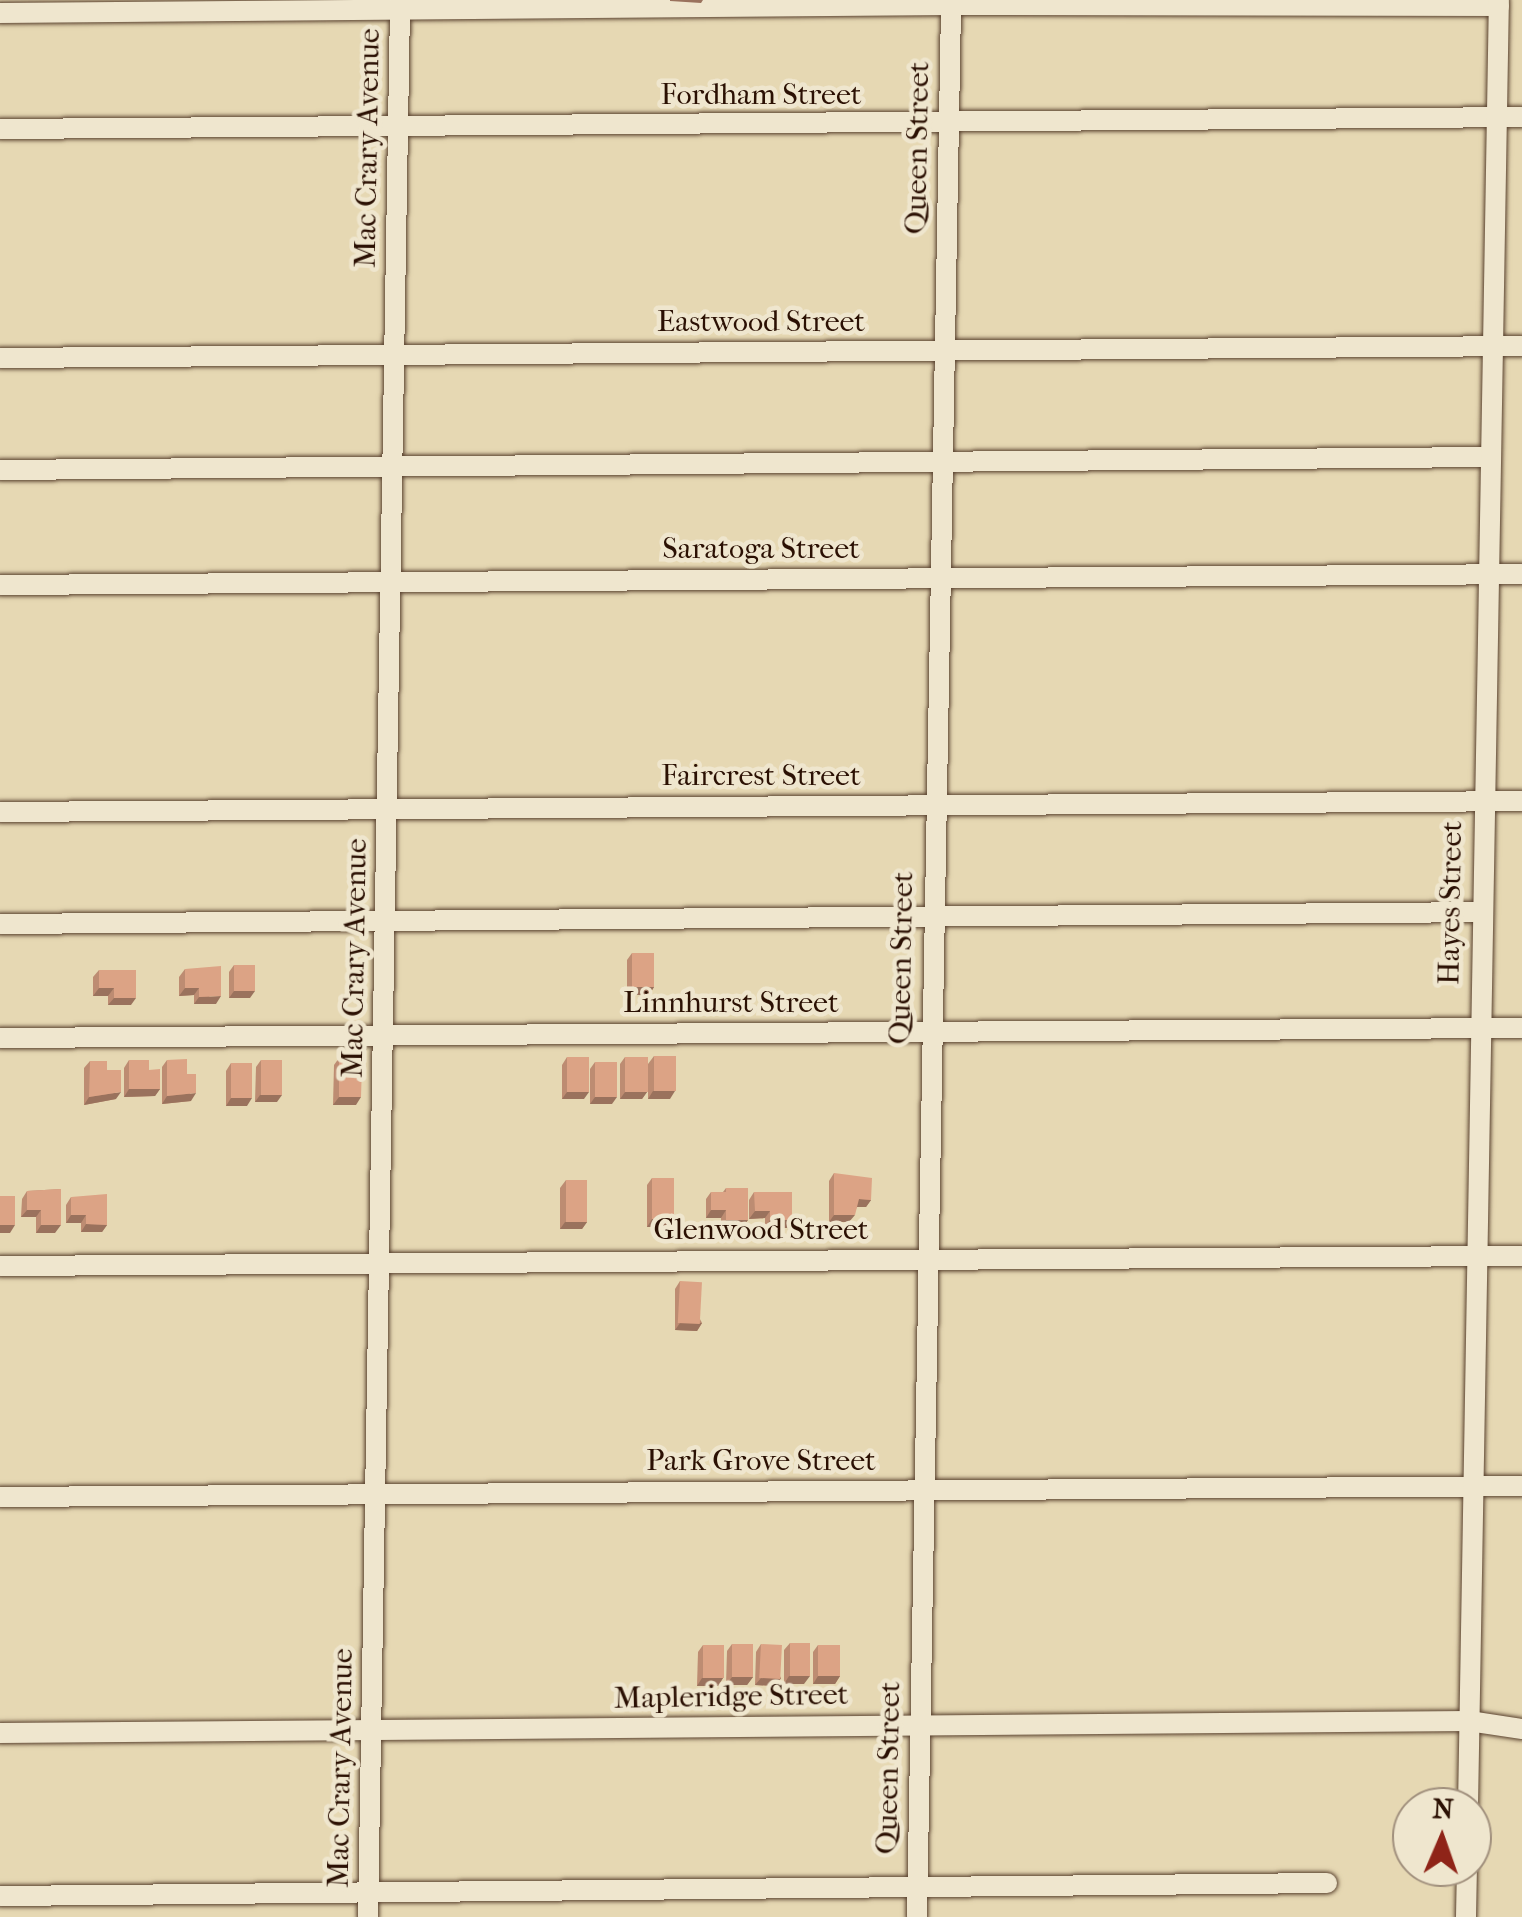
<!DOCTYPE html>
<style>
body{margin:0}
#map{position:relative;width:1522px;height:1917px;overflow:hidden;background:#e6d8b3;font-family:"IM FELL French Canon",serif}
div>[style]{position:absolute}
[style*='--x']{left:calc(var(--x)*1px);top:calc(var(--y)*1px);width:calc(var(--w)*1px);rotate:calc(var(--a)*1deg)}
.roads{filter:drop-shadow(0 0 2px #5a422f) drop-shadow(0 0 2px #5a422f)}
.minor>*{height:20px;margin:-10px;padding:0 10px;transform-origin:10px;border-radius:10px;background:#efe6ce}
.wall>*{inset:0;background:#bd8c72}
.shaded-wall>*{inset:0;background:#9a725d}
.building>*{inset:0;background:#dca385;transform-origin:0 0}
span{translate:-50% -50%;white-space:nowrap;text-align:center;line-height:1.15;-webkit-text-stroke:9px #efe6ce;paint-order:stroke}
.street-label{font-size:30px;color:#2b1003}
.north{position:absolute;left:1392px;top:1787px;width:100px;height:100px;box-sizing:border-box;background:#efe6ce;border:2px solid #a1907d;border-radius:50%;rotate:2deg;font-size:28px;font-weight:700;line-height:40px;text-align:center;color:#2b1003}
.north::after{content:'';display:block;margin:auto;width:35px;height:45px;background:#8f2418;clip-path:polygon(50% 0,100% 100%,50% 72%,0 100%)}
</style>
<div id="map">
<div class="roads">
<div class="minor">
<div style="--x:0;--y:13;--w:951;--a:-0.48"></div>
<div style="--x:951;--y:5;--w:548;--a:0.1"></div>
<div style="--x:0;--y:129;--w:1522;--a:-0.45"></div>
<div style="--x:0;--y:358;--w:1522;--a:-0.45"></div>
<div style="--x:0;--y:470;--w:1488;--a:-0.5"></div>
<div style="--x:0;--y:585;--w:1522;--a:-0.41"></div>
<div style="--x:0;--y:812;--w:1522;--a:-0.41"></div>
<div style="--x:0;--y:924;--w:1481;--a:-0.46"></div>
<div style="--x:0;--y:1038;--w:1522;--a:-0.38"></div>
<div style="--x:0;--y:1266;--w:1522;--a:-0.38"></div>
<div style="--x:0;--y:1497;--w:1522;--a:-0.41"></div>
<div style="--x:0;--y:1733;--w:1469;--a:-0.47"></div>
<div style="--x:1469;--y:1721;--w:54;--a:8.6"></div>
<div style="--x:1468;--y:1807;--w:1807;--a:-89.02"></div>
<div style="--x:0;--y:1896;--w:1327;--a:-0.56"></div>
<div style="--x:368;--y:1917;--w:1917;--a:-89.04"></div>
<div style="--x:917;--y:1917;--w:1917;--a:-88.98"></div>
<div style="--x:1466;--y:1917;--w:50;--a:-88.9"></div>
</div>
</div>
<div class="wall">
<div style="clip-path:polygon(632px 953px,654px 987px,649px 995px,627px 995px,627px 960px)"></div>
<div style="clip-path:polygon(234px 965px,250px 998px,229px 998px,229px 972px)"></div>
<div style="clip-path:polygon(185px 969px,216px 1004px,194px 1004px,194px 995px,179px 996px,179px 977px)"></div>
<div style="clip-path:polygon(99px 970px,131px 1005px,108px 1005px,108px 996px,93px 996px,93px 977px)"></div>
<div style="clip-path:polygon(654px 1056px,670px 1099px,648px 1099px,648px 1064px)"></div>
<div style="clip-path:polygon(567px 1057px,584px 1099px,562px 1099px,562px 1065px)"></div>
<div style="clip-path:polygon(625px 1057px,647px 1092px,642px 1099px,620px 1099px,620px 1064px)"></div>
<div style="clip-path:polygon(339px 1058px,356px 1105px,333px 1105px,334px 1065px)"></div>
<div style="clip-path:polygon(129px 1060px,149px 1070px,160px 1089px,155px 1096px,124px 1097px,124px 1068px)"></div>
<div style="clip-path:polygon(167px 1060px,187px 1074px,191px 1101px,162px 1104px,162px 1067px)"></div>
<div style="clip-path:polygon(261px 1060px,277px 1102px,255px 1102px,256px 1067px)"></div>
<div style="clip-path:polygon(90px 1061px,107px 1070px,116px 1099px,84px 1105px,84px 1068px)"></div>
<div style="clip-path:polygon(595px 1062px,612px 1104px,590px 1104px,590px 1069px)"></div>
<div style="clip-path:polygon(231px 1063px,247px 1106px,226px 1106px,226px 1071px)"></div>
<div style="clip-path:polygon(834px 1173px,871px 1200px,866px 1207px,857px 1207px,849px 1222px,829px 1222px,829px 1181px)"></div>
<div style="clip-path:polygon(652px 1178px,674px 1219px,669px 1227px,647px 1227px,647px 1185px)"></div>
<div style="clip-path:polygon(566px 1180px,587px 1222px,582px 1229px,560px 1229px,560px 1188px)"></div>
<div style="clip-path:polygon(726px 1188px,748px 1220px,742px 1227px,721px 1227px,721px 1218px,706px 1218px,706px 1199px,711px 1192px,723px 1192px)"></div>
<div style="clip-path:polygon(61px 1189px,55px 1233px,36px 1233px,36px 1217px,21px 1217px,22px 1199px,27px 1191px)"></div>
<div style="clip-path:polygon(754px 1192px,787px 1228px,765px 1228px,765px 1218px,749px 1219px,749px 1200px)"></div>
<div style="clip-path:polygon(71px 1197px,107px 1225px,102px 1232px,81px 1232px,81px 1223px,66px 1223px,66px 1205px)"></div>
<div style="clip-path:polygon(680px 1281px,702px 1323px,697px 1331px,675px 1330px,675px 1289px)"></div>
<div style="clip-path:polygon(790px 1643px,804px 1684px,784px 1684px,784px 1650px)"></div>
<div style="clip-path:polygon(732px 1644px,753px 1677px,747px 1685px,726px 1685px,727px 1651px)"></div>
<div style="clip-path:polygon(761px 1644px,781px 1678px,776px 1686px,755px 1685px,756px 1652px)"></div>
<div style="clip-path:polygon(703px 1645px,723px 1678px,718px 1686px,697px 1686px,698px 1652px)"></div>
<div style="clip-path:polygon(818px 1645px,840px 1676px,835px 1684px,813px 1684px,813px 1652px)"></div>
</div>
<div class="shaded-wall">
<div style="clip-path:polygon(670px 0,703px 0,701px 3px,670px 1px)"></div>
<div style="clip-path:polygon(632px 987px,654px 987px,649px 995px,627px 995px)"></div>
<div style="clip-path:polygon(99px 988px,114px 988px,108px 996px,93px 996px)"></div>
<div style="clip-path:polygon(185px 988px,199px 988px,194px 995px,179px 996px)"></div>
<div style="clip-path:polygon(234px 991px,255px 991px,250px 998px,229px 998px)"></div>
<div style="clip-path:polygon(221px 996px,216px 1004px,194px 1004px,199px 997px)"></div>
<div style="clip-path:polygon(114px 998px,136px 998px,131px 1005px,108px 1005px)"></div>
<div style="clip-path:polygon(129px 1089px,160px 1089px,155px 1096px,124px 1097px)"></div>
<div style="clip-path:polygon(653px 1091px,675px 1091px,670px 1099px,648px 1099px)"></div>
<div style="clip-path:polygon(121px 1092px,116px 1099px,84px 1105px,89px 1097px)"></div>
<div style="clip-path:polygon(567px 1092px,589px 1092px,584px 1099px,562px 1099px)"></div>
<div style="clip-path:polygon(625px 1092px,647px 1092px,642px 1099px,620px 1099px)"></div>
<div style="clip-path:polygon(196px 1093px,191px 1101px,162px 1104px,167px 1096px)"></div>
<div style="clip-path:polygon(260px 1095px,282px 1095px,277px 1102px,255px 1102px)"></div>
<div style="clip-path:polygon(339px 1097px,361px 1097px,356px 1105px,333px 1105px)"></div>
<div style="clip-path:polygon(595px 1097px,617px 1097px,612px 1104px,590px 1104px)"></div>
<div style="clip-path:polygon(231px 1098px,252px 1098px,247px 1106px,226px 1106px)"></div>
<div style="clip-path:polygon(859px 1199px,871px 1200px,866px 1207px,854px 1207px)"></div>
<div style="clip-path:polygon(27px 1210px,41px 1210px,36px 1217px,21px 1217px)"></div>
<div style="clip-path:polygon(711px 1210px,726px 1210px,721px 1218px,706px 1218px)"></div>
<div style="clip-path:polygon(755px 1211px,770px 1211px,765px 1218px,749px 1219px)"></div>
<div style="clip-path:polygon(71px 1215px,86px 1215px,81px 1223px,66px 1223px)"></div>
<div style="clip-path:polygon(834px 1215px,855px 1215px,849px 1222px,829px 1222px)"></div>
<div style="clip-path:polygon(652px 1219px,674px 1219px,669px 1227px,647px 1227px)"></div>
<div style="clip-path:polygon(726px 1220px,748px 1220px,742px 1227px,721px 1227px)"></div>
<div style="clip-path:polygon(770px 1220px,792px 1220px,787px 1228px,765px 1228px)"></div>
<div style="clip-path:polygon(565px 1222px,587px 1222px,582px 1229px,560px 1229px)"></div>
<div style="clip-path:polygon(86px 1224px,107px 1225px,102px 1232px,81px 1232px)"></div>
<div style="clip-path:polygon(0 1225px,15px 1225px,10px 1233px,0 1233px)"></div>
<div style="clip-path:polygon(41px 1225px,61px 1225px,55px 1233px,36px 1233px)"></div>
<div style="clip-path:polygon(680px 1323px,702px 1323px,697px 1331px,675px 1330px)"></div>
<div style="clip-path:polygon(789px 1676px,810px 1676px,804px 1684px,784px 1684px)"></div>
<div style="clip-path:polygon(818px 1676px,840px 1676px,835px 1684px,813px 1684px)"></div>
<div style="clip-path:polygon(732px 1677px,753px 1677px,747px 1685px,726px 1685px)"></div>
<div style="clip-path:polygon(702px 1678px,723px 1678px,718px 1686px,697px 1686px)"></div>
<div style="clip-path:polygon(761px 1678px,781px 1678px,776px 1686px,755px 1685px)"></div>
</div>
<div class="building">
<div style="left:632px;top:953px;width:22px;height:34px"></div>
<div style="left:234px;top:965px;width:21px;height:26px"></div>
<div style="clip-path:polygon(221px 966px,221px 996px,199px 997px,199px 988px,185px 988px,185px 969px)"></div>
<div style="clip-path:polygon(99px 970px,136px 970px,136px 998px,114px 998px,114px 988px,99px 988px)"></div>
<div style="left:654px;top:1056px;width:22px;height:35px"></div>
<div style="left:567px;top:1057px;width:22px;height:35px"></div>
<div style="left:625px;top:1057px;width:23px;height:35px"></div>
<div style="clip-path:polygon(339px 1058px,362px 1064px,361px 1097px,339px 1097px)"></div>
<div style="clip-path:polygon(187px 1059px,187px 1074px,196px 1074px,196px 1093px,167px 1096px,167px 1060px)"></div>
<div style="clip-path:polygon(129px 1060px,149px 1060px,149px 1070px,160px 1069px,160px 1089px,129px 1089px)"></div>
<div style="left:261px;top:1060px;width:21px;height:35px"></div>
<div style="clip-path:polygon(90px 1061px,107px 1061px,107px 1070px,121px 1070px,121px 1092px,89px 1097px)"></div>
<div style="left:595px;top:1062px;width:22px;height:35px"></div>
<div style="left:231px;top:1063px;width:21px;height:35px"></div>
<div style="clip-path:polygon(834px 1173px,872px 1178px,871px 1200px,859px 1199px,855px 1215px,834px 1215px)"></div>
<div style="left:652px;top:1178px;width:22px;height:41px"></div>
<div style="left:566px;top:1180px;width:21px;height:42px"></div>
<div style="clip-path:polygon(726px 1188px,748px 1188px,748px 1220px,726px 1220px,726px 1210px,711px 1210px,711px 1192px,726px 1192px)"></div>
<div style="clip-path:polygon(61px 1189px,61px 1225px,41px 1225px,41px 1210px,27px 1210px,27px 1191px)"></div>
<div style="clip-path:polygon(754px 1192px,792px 1192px,792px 1220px,770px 1220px,770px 1211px,755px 1211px)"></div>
<div style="clip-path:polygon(107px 1194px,107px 1225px,86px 1224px,86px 1215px,71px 1215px,71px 1197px)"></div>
<div style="left:15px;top:1196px;width:29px;height:15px;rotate:90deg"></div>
<div style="left:680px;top:1281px;width:22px;height:42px;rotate:3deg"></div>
<div style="left:790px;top:1643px;width:20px;height:33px"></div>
<div style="left:732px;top:1644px;width:21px;height:33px"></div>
<div style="left:761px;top:1644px;width:21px;height:34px;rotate:3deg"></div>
<div style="left:703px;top:1645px;width:21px;height:33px"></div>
<div style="left:818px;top:1645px;width:22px;height:31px"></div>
</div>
<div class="street-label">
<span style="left:761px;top:95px">Fordham Street</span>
<span style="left:368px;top:148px;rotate:-89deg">Mac Crary Avenue</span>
<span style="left:918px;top:148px;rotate:-89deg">Queen Street</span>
<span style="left:761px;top:322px">Eastwood Street</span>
<span style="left:761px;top:549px">Saratoga Street</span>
<span style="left:761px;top:776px">Faircrest Street</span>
<span style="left:1451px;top:903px;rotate:-89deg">Hayes Street</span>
<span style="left:355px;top:958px;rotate:-89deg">Mac Crary Avenue</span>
<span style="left:902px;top:958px;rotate:-89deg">Queen Street</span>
<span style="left:731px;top:1003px">Linnhurst Street</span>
<span style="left:761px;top:1230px">Glenwood Street</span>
<span style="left:761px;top:1461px">Park Grove Street</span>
<span style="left:731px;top:1697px;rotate:-1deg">Mapleridge Street</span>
<span style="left:341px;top:1768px;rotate:-89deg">Mac Crary Avenue</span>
<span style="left:889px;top:1768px;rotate:-89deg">Queen Street</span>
</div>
<div class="north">N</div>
</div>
